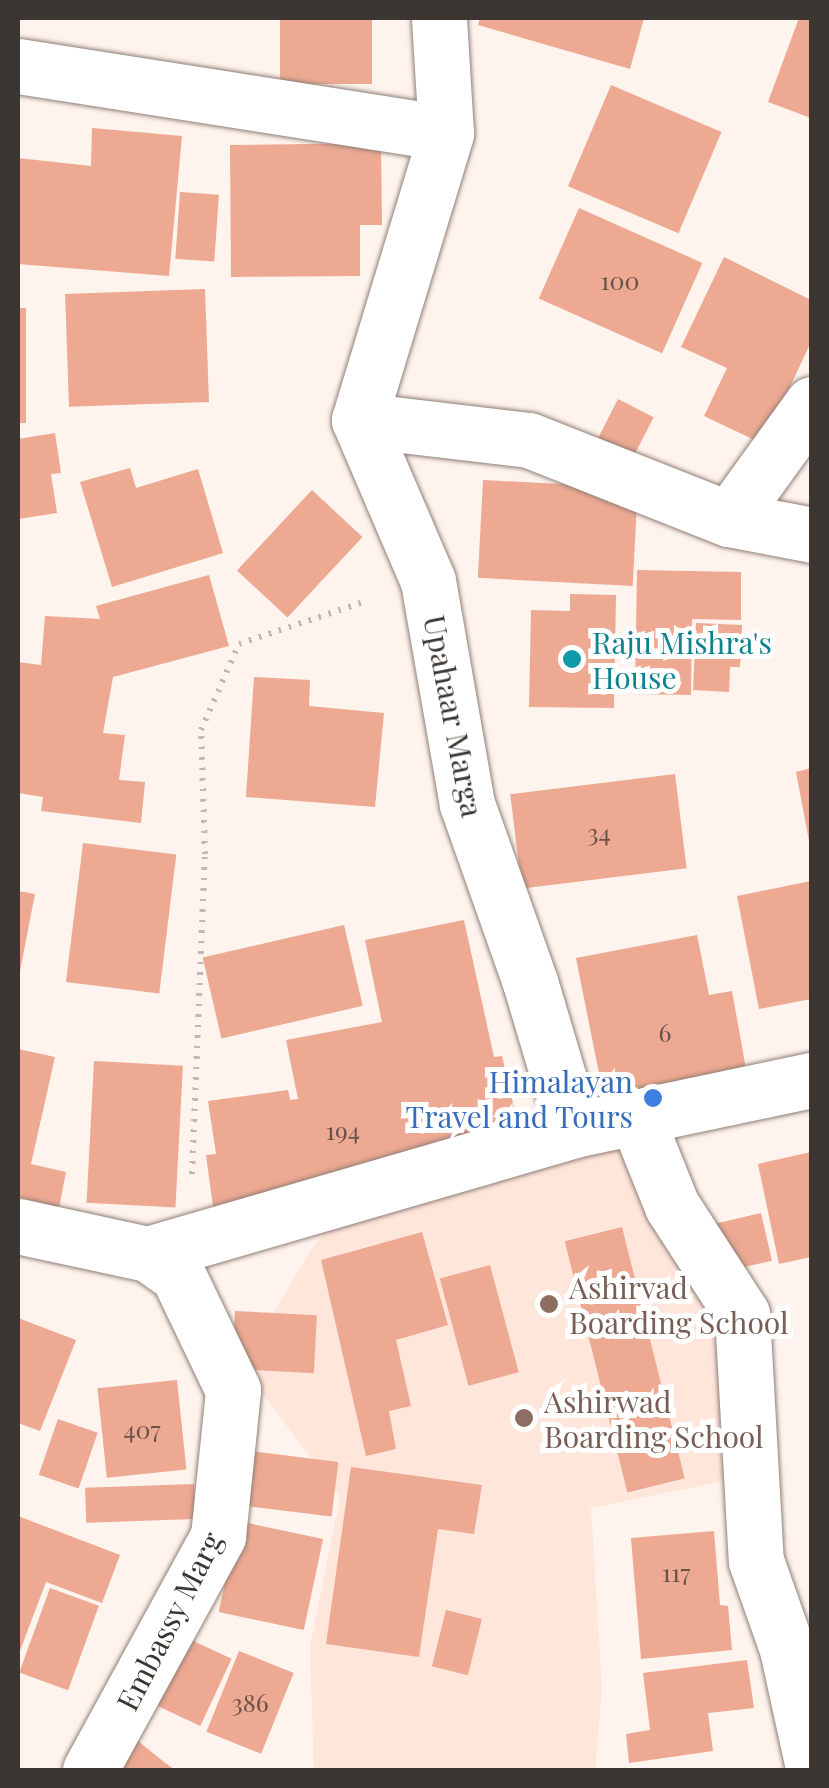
<!DOCTYPE html>
<style>
body{margin:0}
#map{position:relative;width:829px;height:1788px;overflow:hidden;background:#fef3ed;font-family:"Playfair Display",serif}
div>[style]{position:absolute}
[style*='--x']{left:calc(var(--x)*1px);top:calc(var(--y)*1px);width:calc(var(--w)*1px);rotate:calc(var(--a)*1deg)}
.education>*{inset:0;background:#fee6db}
.building>*{inset:0;background:#eda992;transform-origin:0 0}
.path>*{height:6px;margin-top:-3px;transform-origin:0;background:repeating-linear-gradient(90deg,#c1b8b2 0 2.5px,transparent 0 10.5px)}
.roads{filter:drop-shadow(0 0 2px #8f7f76) drop-shadow(0 0 2px #8f7f76)}
.minor>*{height:55px;margin:-27.5px;padding:0 27.5px;transform-origin:27.5px;border-radius:27.5px;background:#fff}
.tertiary>*{height:55px;margin:-27.5px;padding:0 27.5px;transform-origin:27.5px;border-radius:27.5px;background:#fff}
.dots>*{width:28px;height:28px;translate:-50% -50%;box-sizing:border-box;border:5px solid #fff;border-radius:50%}
span{translate:-50% -50%;white-space:nowrap;text-align:center;line-height:1.15;-webkit-text-stroke:10px #fff;paint-order:stroke}
.number-label{font-size:25px;color:#68534a}
.number-label span{-webkit-text-stroke-width:0}
.culture-label{font-size:30px;color:#0d838f}
.left{translate:0 -50%;text-align:left}
.street-label{font-size:30px;color:#3c3632}
.shop-label{font-size:30px;color:#366cbe}
.right{translate:-100% -50%;text-align:right}
.education-label{font-size:30px;color:#785e54}
.frame{position:absolute;inset:0;border:20px solid #3c3632;pointer-events:none}
</style>
<div id="map">
<div class="education">
<div style="clip-path:polygon(622px 1139px,754px 1354px,779px 1470px,591px 1508px,602px 1689px,595px 1770px,314px 1770px,310px 1647px,340px 1497px,242px 1366px,312px 1248px,347px 1208px)"></div>
</div>
<div class="building">
<div style="left:280px;top:18px;width:92px;height:66px"></div>
<div style="clip-path:polygon(480px 18px,644px 18px,630px 69px,478px 25px)"></div>
<div style="clip-path:polygon(799px 18px,811px 18px,811px 118px,768px 102px)"></div>
<div style="left:611px;top:85px;width:120px;height:110px;rotate:23deg"></div>
<div style="clip-path:polygon(92px 128px,182px 136px,169px 276px,18px 264px,18px 158px,91px 166px)"></div>
<div style="clip-path:polygon(381px 143px,382px 225px,360px 225px,360px 276px,231px 277px,230px 145px)"></div>
<div style="left:180px;top:192px;width:39px;height:67px;rotate:4deg"></div>
<div style="left:579px;top:208px;width:135px;height:99px;rotate:24deg"></div>
<div style="clip-path:polygon(724px 257px,811px 300px,811px 342px,763px 444px,704px 416px,727px 368px,681px 347px)"></div>
<div style="left:205px;top:289px;width:113px;height:140px;rotate:88deg"></div>
<div style="left:18px;top:308px;width:8px;height:115px"></div>
<div style="left:618px;top:399px;width:40px;height:56px;rotate:27deg"></div>
<div style="clip-path:polygon(55px 433px,61px 473px,51px 474px,57px 513px,18px 519px,18px 439px)"></div>
<div style="clip-path:polygon(130px 468px,136px 488px,198px 469px,223px 553px,112px 587px,80px 482px)"></div>
<div style="left:483px;top:480px;width:155px;height:98px;rotate:3deg"></div>
<div style="left:312px;top:490px;width:69px;height:110px;rotate:43deg"></div>
<div style="clip-path:polygon(637px 570px,741px 572px,741px 620px,692px 619px,691px 695px,635px 694px)"></div>
<div style="clip-path:polygon(209px 575px,229px 646px,113px 677px,103px 733px,125px 735px,119px 780px,145px 782px,141px 823px,41px 811px,43px 797px,18px 793px,18px 662px,41px 665px,45px 616px,100px 619px,96px 606px)"></div>
<div style="clip-path:polygon(570px 594px,616px 595px,614px 708px,529px 707px,531px 610px,570px 611px)"></div>
<div style="clip-path:polygon(696px 623px,742px 625px,740px 667px,730px 667px,729px 692px,693px 690px)"></div>
<div style="clip-path:polygon(254px 677px,310px 680px,309px 706px,384px 713px,375px 807px,246px 797px)"></div>
<div style="clip-path:polygon(811px 768px,811px 846px,810px 846px,796px 772px)"></div>
<div style="left:675px;top:774px;width:95px;height:166px;rotate:83deg"></div>
<div style="left:83px;top:843px;width:94px;height:140px;rotate:7deg"></div>
<div style="clip-path:polygon(811px 881px,811px 999px,759px 1009px,737px 896px)"></div>
<div style="clip-path:polygon(18px 891px,35px 894px,19px 976px,18px 976px)"></div>
<div style="clip-path:polygon(464px 920px,494px 1057px,502px 1056px,520px 1133px,214px 1214px,206px 1155px,216px 1154px,208px 1101px,288px 1090px,290px 1100px,298px 1099px,286px 1040px,382px 1022px,365px 940px)"></div>
<div style="left:344px;top:925px;width:83px;height:145px;rotate:77deg"></div>
<div style="clip-path:polygon(697px 935px,709px 995px,732px 991px,746px 1069px,604px 1098px,576px 958px)"></div>
<div style="clip-path:polygon(18px 1049px,55px 1057px,31px 1164px,66px 1172px,59px 1208px,18px 1197px)"></div>
<div style="left:94px;top:1061px;width:89px;height:142px;rotate:3deg"></div>
<div style="clip-path:polygon(811px 1152px,811px 1257px,779px 1264px,758px 1164px)"></div>
<div style="left:761px;top:1213px;width:49px;height:54px;rotate:77deg"></div>
<div style="left:622px;top:1227px;width:259px;height:59px;rotate:76deg"></div>
<div style="clip-path:polygon(422px 1232px,448px 1325px,396px 1340px,411px 1406px,389px 1411px,396px 1449px,366px 1456px,321px 1260px)"></div>
<div style="left:490px;top:1265px;width:111px;height:52px;rotate:75deg"></div>
<div style="left:235px;top:1311px;width:82px;height:58px;rotate:3deg"></div>
<div style="clip-path:polygon(18px 1318px,76px 1340px,40px 1431px,18px 1423px)"></div>
<div style="left:177px;top:1380px;width:90px;height:80px;rotate:84deg"></div>
<div style="left:58px;top:1419px;width:42px;height:59px;rotate:19deg"></div>
<div style="left:249px;top:1451px;width:90px;height:55px;rotate:7deg"></div>
<div style="clip-path:polygon(351px 1467px,482px 1485px,474px 1534px,438px 1529px,419px 1657px,326px 1644px)"></div>
<div style="left:194px;top:1484px;width:35px;height:109px;rotate:88deg"></div>
<div style="clip-path:polygon(18px 1516px,120px 1555px,102px 1603px,46px 1582px,18px 1656px)"></div>
<div style="left:238px;top:1521px;width:87px;height:93px;rotate:12deg"></div>
<div style="clip-path:polygon(714px 1531px,720px 1605px,728px 1606px,732px 1650px,641px 1659px,631px 1538px)"></div>
<div style="left:50px;top:1588px;width:52px;height:90px;rotate:20deg"></div>
<div style="left:446px;top:1610px;width:37px;height:58px;rotate:14deg"></div>
<div style="left:189px;top:1639px;width:47px;height:74px;rotate:25deg"></div>
<div style="left:239px;top:1651px;width:59px;height:87px;rotate:22deg"></div>
<div style="clip-path:polygon(747px 1660px,754px 1708px,708px 1713px,713px 1751px,629px 1763px,626px 1734px,650px 1730px,643px 1673px)"></div>
<div style="clip-path:polygon(138px 1741px,164px 1762px,175px 1770px,113px 1770px)"></div>
</div>
<div class="path">
<div style="--x:192;--y:1174;--w:320;--a:-87.7"></div>
<div style="--x:205;--y:854;--w:124;--a:-91.8"></div>
<div style="--x:201;--y:730;--w:94;--a:-66.2"></div>
<div style="--x:239;--y:644;--w:134;--a:-18.7"></div>
</div>
<div class="roads">
<div class="minor">
<div style="--x:18;--y:66;--w:433;--a:8.9"></div>
<div style="--x:359;--y:420;--w:175;--a:66.8"></div>
<div style="--x:428;--y:581;--w:226;--a:80.1"></div>
<div style="--x:467;--y:804;--w:189;--a:70.5"></div>
<div style="--x:530;--y:982;--w:154;--a:73.4"></div>
<div style="--x:359;--y:420;--w:171;--a:6.7"></div>
<div style="--x:529;--y:440;--w:215;--a:21.6"></div>
<div style="--x:729;--y:519;--w:85;--a:10.9"></div>
<div style="--x:359;--y:420;--w:300;--a:-73.1"></div>
<div style="--x:446;--y:133;--w:115;--a:-93.5"></div>
<div style="--x:729;--y:519;--w:142;--a:-54.2"></div>
<div style="--x:637;--y:1119;--w:94;--a:68.1"></div>
<div style="--x:672;--y:1206;--w:129;--a:57.1"></div>
<div style="--x:742;--y:1314;--w:247;--a:86.8"></div>
<div style="--x:756;--y:1561;--w:93;--a:70.6"></div>
<div style="--x:787;--y:1649;--w:117;--a:77.6"></div>
<div style="--x:90;--y:1770;--w:267;--a:-61.3"></div>
<div style="--x:218;--y:1536;--w:147;--a:-84.1"></div>
<div style="--x:233;--y:1390;--w:127;--a:-115.6"></div>
<div style="--x:178;--y:1275;--w:37;--a:-145"></div>
</div>
<div class="tertiary">
<div style="--x:18;--y:1226;--w:133;--a:12.2"></div>
<div style="--x:148;--y:1254;--w:444;--a:-16.2"></div>
<div style="--x:574;--y:1130;--w:243;--a:-11.9"></div>
</div>
</div>
<div class="dots">
<div style="left:572px;top:659px;background:#0f9aa8"></div>
<div style="left:653px;top:1098px;background:#3f7fe0"></div>
<div style="left:549px;top:1304px;background:#8d6e63"></div>
<div style="left:524px;top:1418px;background:#8d6e63"></div>
</div>
<div class="number-label">
<span style="left:620px;top:280px">100</span>
<span style="left:599px;top:832px">34</span>
<span style="left:665px;top:1032px">6</span>
<span style="left:343px;top:1130px">194</span>
<span style="left:142px;top:1429px">407</span>
<span style="left:676px;top:1572px">117</span>
<span style="left:250px;top:1702px">386</span>
</div>
<div class="culture-label">
<span class="left" style="left:592px;top:659px">Raju Mishra's<br>House</span>
</div>
<div class="street-label">
<span style="left:454px;top:716px;rotate:79deg">Upahaar Marga</span>
<span style="left:169px;top:1621px;rotate:-63deg">Embassy Marg</span>
</div>
<div class="shop-label">
<span class="right" style="left:633px;top:1098px">Himalayan<br>Travel and Tours</span>
</div>
<div class="education-label">
<span class="left" style="left:569px;top:1304px">Ashirvad<br>Boarding School</span>
<span class="left" style="left:544px;top:1418px">Ashirwad<br>Boarding School</span>
</div>
<div class="frame"></div>
</div>
